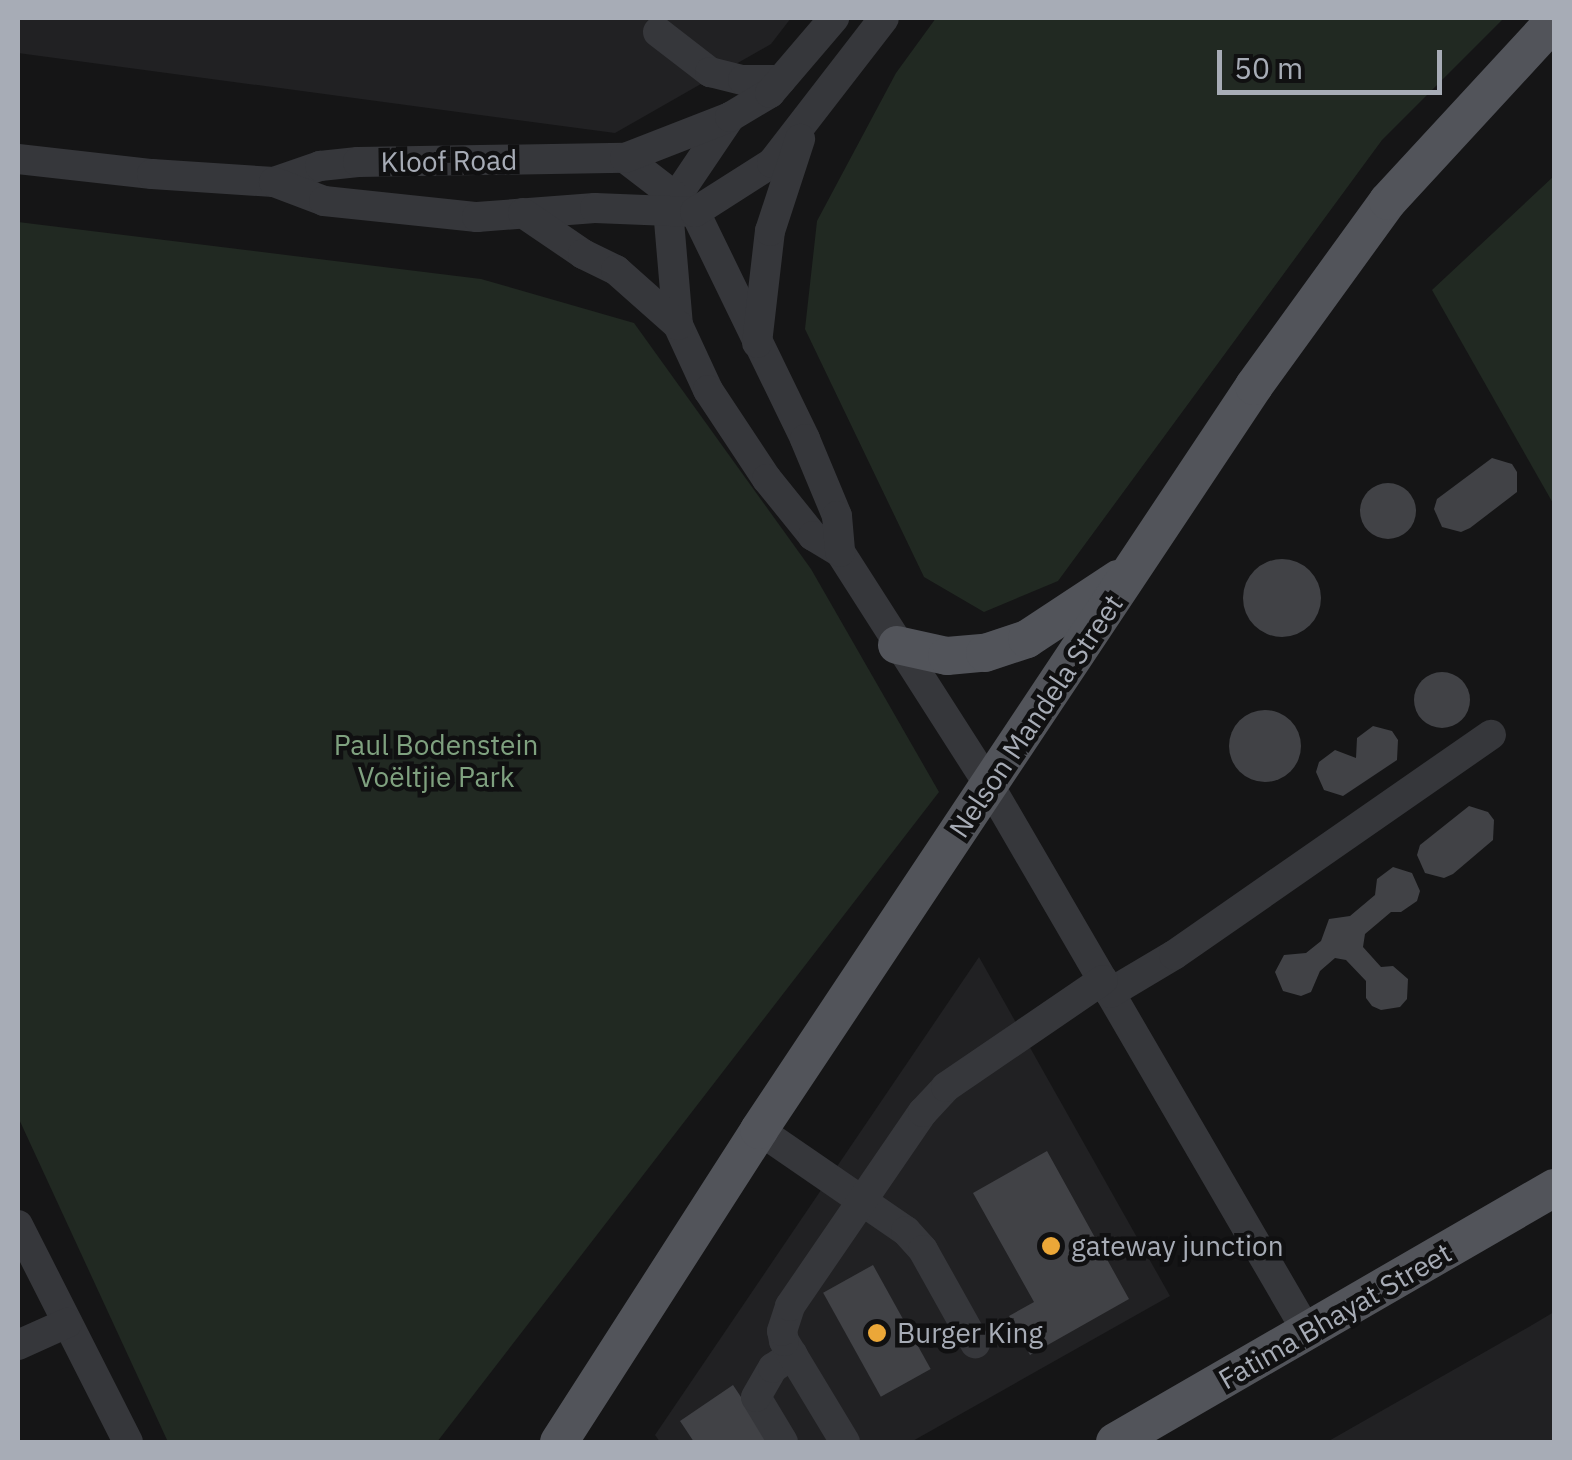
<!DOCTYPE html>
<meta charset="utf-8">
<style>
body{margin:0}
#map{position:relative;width:1572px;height:1460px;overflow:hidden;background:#151516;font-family:"IBM Plex Sans",sans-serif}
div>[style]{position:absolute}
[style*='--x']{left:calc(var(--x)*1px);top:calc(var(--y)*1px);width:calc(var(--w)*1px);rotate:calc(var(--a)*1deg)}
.built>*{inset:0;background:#212123}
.green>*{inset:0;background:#212922}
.building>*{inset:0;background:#414246;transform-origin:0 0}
.round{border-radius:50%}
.minor>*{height:30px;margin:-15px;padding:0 15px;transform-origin:15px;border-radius:15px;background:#36373b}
.major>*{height:38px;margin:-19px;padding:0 19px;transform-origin:19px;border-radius:19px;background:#52545a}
.dots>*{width:28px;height:28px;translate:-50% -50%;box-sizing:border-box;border:5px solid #101011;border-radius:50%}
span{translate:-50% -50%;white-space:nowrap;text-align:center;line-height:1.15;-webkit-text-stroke:9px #101011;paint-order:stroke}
.street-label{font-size:28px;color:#a7acb6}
.park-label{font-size:28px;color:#7fa17f}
.poi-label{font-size:28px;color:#a7acb6}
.left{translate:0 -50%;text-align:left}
.frame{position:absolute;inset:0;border:20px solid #a7acb6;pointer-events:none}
.scale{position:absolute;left:1217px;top:50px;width:225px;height:45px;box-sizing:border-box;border:5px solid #a7acb6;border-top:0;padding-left:12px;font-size:30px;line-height:35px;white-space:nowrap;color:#a7acb6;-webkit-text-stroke:8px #101011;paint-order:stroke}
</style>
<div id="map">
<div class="built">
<div style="clip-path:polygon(18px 18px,791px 18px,771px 44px,615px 133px,18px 53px)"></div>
<div style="clip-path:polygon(979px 957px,1170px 1296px,911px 1442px,660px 1442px,655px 1435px)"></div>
<div style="clip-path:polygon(1554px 1312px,1554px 1442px,1327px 1442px,1527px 1328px)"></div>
</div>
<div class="green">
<div style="clip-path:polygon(936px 18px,1504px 18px,1382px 140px,1058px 581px,984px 612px,924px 577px,805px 329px,817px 221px,896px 73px)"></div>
<div style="clip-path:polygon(1554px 176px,1554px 505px,1432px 290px)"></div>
<div style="clip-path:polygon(18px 222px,481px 279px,634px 323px,811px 569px,939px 792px,437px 1442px,168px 1442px,18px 1117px)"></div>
</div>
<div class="building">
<div style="clip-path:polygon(1492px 458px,1512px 464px,1517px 472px,1517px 492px,1470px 528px,1461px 532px,1442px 527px,1434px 509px,1437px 499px)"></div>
<div class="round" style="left:1360px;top:483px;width:56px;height:56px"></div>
<div class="round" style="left:1243px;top:559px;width:78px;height:78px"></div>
<div class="round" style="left:1414px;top:672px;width:56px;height:56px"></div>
<div class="round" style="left:1229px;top:710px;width:72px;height:72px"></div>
<div style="clip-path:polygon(1373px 726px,1392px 731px,1398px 740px,1397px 760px,1343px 796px,1324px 790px,1316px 772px,1319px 762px,1335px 750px,1356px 758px,1357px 738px)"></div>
<div style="clip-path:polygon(1469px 806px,1488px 812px,1494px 820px,1493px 840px,1453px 874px,1444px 878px,1425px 873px,1417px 855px,1420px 845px)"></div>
<div style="clip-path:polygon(1393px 867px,1412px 873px,1420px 891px,1417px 901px,1401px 912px,1391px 912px,1365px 934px,1363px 947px,1381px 967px,1393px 966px,1408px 979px,1407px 999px,1400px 1007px,1381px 1010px,1372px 1006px,1366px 998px,1366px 981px,1346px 960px,1335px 958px,1320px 971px,1311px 992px,1301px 996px,1283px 991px,1275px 972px,1284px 955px,1306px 953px,1321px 941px,1329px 919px,1350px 916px,1375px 895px,1377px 879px)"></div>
<div style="clip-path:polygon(1047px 1151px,1129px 1299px,1030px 1355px,1009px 1316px,1034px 1302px,973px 1193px)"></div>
<div style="left:873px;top:1265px;width:119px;height:57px;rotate:61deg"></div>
<div style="clip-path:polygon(733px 1385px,771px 1442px,694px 1442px,680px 1421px)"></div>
</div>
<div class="minor">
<div style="--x:658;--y:32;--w:66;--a:37.6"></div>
<div style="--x:710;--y:72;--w:34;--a:14"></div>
<div style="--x:743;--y:80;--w:38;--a:0"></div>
<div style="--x:730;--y:117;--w:111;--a:124"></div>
<div style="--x:668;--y:209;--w:116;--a:85.1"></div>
<div style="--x:678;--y:325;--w:72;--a:65.2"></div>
<div style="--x:708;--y:390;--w:107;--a:56.5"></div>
<div style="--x:767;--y:479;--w:73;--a:51.1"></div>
<div style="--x:813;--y:536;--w:31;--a:31"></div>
<div style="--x:840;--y:552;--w:277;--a:57.4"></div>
<div style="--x:989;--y:785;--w:634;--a:59.8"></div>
<div style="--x:625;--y:158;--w:88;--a:37.6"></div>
<div style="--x:695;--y:212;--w:252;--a:64.1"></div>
<div style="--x:805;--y:439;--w:83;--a:67.4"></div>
<div style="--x:837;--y:516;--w:36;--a:85"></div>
<div style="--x:18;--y:159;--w:135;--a:6.4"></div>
<div style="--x:152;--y:174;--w:122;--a:3.8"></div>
<div style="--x:274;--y:182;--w:49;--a:-19.2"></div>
<div style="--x:320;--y:166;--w:38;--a:-6"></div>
<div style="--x:358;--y:162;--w:267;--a:-0.9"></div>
<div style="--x:625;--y:158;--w:113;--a:-21.3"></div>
<div style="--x:730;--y:117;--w:47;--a:-31"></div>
<div style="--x:770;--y:93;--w:99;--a:-49.5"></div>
<div style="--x:274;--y:182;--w:53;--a:20.8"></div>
<div style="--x:324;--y:201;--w:154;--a:6"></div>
<div style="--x:477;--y:217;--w:118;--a:-4.4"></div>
<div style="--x:595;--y:208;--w:100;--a:2.3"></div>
<div style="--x:695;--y:212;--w:91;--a:-32.5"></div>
<div style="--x:772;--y:163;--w:183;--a:-52.3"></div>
<div style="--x:523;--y:213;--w:73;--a:34.3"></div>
<div style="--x:583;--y:254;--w:37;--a:26"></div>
<div style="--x:616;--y:270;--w:83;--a:41.6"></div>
<div style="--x:757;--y:343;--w:113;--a:-83.4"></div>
<div style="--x:770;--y:231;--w:97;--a:-71.9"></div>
<div style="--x:1110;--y:993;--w:74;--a:-30.7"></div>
<div style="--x:1174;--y:955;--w:386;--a:-34.8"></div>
<div style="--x:759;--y:1130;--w:178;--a:34.5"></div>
<div style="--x:906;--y:1231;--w:25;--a:48"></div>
<div style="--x:923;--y:1250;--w:107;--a:60.8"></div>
<div style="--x:18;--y:1225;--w:243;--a:63.1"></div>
<div style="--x:18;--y:1345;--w:54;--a:-24.2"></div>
<div style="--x:783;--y:1442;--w:52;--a:-121"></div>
<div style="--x:756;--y:1397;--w:34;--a:-60"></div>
<div style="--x:773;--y:1368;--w:24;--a:-35"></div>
<div style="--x:845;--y:1442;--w:118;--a:-121.1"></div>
<div style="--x:784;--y:1341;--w:10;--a:-101"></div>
<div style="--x:782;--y:1331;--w:26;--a:-72"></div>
<div style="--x:790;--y:1306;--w:235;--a:-55.6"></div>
<div style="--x:923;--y:1112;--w:34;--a:-47"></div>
<div style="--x:946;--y:1087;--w:190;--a:-34.3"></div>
</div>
<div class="major">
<div style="--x:897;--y:645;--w:51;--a:12.4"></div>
<div style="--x:947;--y:656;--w:38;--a:-5"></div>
<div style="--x:985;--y:653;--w:44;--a:-18.4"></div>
<div style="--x:1027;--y:639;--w:109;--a:-33.4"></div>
<div style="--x:559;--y:1442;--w:371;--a:-57.3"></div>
<div style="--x:759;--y:1130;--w:894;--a:-56.36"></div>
<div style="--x:1254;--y:386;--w:228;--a:-54.1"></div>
<div style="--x:1388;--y:201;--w:245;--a:-47.3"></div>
<div style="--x:1115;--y:1442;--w:507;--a:-30.05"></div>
</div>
<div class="dots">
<div style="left:1051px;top:1246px;background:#eba738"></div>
<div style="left:877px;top:1333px;background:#eba738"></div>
</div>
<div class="street-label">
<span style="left:449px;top:161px;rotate:-1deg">Kloof Road</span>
<span style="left:1036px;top:716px;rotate:-56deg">Nelson Mandela Street</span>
<span style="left:1335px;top:1316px;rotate:-30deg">Fatima Bhayat Street</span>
</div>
<div class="park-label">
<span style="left:436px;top:761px">Paul Bodenstein<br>Voëltjie Park</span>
</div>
<div class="poi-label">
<span class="left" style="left:1071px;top:1246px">gateway junction</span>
<span class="left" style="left:897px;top:1333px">Burger King</span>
</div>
<div class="frame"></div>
<div class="scale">50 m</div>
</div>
